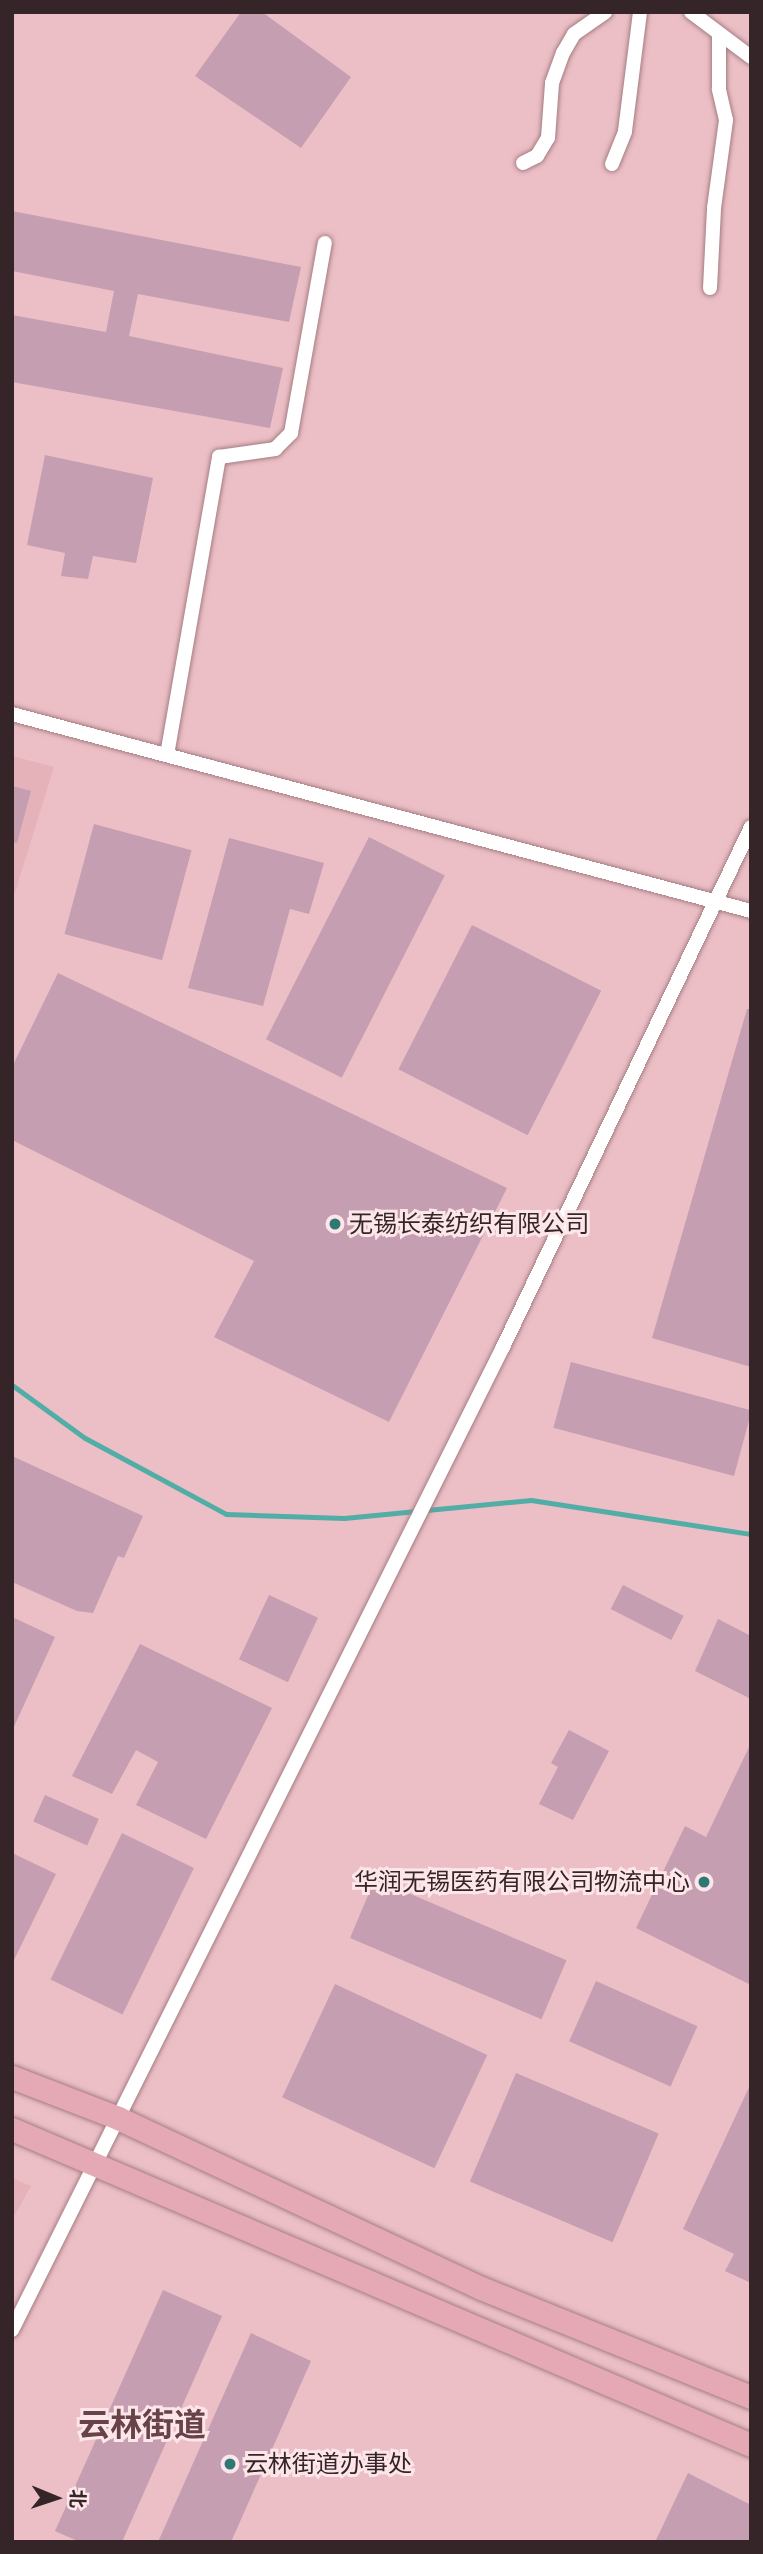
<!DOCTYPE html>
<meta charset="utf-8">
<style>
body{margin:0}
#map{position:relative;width:763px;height:2554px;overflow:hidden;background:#ebbfc5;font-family:"DM Sans","Noto Sans SC",sans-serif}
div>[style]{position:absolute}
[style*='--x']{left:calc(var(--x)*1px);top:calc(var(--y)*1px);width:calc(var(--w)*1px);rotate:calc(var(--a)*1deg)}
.built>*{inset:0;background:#e6b2ba}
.stream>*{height:5px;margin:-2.5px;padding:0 2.5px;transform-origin:2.5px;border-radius:2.5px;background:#52ada6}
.building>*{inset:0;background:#c59eb1;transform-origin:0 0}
.roads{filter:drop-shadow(0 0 2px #a57d83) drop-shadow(0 0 2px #a57d83)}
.street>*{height:14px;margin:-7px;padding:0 7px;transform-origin:7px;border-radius:7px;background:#fff}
.primary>*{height:23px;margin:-11.5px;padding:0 11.5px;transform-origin:11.5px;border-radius:11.5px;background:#e5a9b5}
.dots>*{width:19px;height:19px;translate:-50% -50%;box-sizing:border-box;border:4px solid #fde6e9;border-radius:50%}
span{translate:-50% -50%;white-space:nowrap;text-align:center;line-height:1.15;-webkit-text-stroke:6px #fde6e9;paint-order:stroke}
.poi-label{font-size:24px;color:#362528}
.left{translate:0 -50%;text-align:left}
.right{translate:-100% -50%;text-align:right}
.district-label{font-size:32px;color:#674248;font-weight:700}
.frame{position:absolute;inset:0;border:14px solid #362528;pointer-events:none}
.north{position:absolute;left:21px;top:2463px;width:70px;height:70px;-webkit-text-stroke:5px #fde6e9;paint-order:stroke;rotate:92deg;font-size:19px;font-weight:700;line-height:28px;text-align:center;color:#362528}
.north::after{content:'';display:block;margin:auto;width:24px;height:32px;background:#362528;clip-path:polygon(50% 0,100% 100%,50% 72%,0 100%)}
</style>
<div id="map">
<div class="built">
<div style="clip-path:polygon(12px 756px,54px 767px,12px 902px)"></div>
<div style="clip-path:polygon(12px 2178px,31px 2186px,12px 2220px)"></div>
</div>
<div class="stream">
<div style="--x:12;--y:1385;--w:90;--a:36"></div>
<div style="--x:85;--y:1438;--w:160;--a:28.3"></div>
<div style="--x:226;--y:1514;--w:118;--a:1.9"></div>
<div style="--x:344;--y:1518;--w:188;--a:-5.5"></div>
<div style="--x:531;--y:1500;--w:223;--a:8.8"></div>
</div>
<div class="building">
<div style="clip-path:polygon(241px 12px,262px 12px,351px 77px,301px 148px,195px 76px)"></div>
<div style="clip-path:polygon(12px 211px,301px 267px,289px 322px,138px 294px,129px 336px,283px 368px,270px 428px,12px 382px,12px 315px,106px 332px,114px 291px,12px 271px)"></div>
<div style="clip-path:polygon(45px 455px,153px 478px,136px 563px,93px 556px,88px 579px,61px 576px,65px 553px,27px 545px)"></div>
<div style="clip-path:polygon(12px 786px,31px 791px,17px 843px,12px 842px)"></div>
<div style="left:94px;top:824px;width:101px;height:114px;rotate:15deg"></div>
<div style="left:369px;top:837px;width:85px;height:227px;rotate:27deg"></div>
<div style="clip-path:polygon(229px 838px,324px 863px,309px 914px,290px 909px,263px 1006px,188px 988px)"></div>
<div style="left:472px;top:925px;width:145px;height:162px;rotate:27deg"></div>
<div style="clip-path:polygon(58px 973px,507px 1188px,389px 1422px,214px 1337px,254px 1261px,12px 1140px,12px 1067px)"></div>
<div style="clip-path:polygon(747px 1009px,751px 1009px,751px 1367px,652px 1338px)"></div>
<div style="left:571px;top:1362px;width:187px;height:68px;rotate:15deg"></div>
<div style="clip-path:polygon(12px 1456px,143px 1516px,124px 1558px,118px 1556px,93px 1613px,77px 1611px,12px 1582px)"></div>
<div style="left:623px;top:1585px;width:68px;height:27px;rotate:27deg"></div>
<div style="left:269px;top:1595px;width:54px;height:71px;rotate:25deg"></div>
<div style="clip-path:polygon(12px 1617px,55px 1637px,12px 1731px)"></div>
<div style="clip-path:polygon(718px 1619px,751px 1636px,751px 1699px,695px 1671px)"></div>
<div style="clip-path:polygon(140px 1644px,272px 1708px,206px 1839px,136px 1805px,158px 1762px,136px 1750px,112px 1794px,72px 1776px)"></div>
<div style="clip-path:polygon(569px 1730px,609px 1751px,573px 1820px,539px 1804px,558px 1767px,551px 1763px)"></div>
<div style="clip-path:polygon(751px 1743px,751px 1985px,636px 1928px,685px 1826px,706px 1837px)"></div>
<div style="left:45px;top:1795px;width:59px;height:29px;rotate:24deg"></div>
<div style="left:122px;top:1833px;width:80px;height:163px;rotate:26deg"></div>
<div style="clip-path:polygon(12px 1853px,56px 1874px,12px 1964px)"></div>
<div style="left:375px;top:1879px;width:208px;height:64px;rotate:23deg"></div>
<div style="left:596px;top:1981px;width:111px;height:66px;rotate:24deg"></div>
<div style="left:335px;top:1984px;width:168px;height:125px;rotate:25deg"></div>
<div style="left:516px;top:2073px;width:155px;height:118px;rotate:23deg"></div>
<div style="clip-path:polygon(751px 2083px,751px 2283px,725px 2271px,734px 2254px,683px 2229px)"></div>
<div style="clip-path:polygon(163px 2290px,222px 2316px,122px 2542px,80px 2542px,55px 2531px)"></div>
<div style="clip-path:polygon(251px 2333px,311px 2361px,231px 2542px,158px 2542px)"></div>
<div style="clip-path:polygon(688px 2473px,751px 2505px,751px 2542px,655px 2542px)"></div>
</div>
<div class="roads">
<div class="street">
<div style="--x:691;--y:12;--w:75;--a:36.9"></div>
<div style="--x:523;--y:163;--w:16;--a:-27"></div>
<div style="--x:537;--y:156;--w:21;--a:-59"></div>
<div style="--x:548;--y:138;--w:55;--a:-85.8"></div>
<div style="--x:552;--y:83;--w:32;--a:-70"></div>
<div style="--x:563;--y:53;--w:22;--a:-60"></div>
<div style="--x:574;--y:34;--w:38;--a:-35"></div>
<div style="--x:612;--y:164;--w:35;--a:-68"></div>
<div style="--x:625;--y:131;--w:120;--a:-82.8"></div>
<div style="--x:710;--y:288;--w:80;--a:-87.1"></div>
<div style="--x:714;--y:208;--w:89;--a:-82.2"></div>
<div style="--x:726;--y:120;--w:32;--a:-103"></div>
<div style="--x:719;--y:89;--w:55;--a:-90"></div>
<div style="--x:12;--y:714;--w:765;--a:14.93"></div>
<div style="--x:167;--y:755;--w:303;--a:-80.1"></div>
<div style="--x:219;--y:457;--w:57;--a:-8.1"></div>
<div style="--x:275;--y:449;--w:23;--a:-45"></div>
<div style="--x:291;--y:433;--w:193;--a:-79.9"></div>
<div style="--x:12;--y:2330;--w:1099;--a:-63.46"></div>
<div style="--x:503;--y:1347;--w:576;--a:-64.5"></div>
</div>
<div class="primary">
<div style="--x:12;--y:2077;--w:114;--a:21.1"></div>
<div style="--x:118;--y:2118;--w:401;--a:25.1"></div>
<div style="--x:481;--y:2288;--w:291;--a:22"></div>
<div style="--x:12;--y:2129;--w:804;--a:23.15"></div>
</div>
</div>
<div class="dots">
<div style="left:335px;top:1224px;background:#307873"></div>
<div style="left:704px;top:1882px;background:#307873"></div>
<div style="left:230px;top:2464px;background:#307873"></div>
</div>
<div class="poi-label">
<span class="left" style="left:349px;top:1224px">无锡长泰纺织有限公司</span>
<span class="right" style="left:690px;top:1882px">华润无锡医药有限公司物流中心</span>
<span class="left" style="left:244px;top:2464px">云林街道办事处</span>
</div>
<div class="district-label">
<span style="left:142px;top:2425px">云林街道</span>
</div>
<div class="frame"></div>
<div class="north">北</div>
</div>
